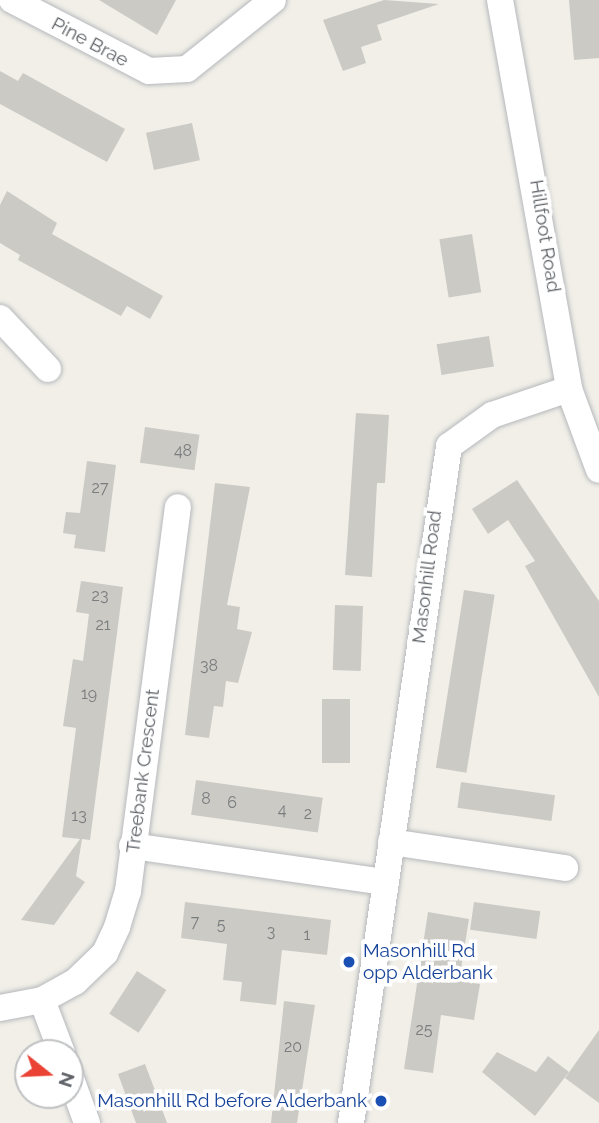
<!DOCTYPE html>
<style>
body{margin:0}
#map{position:relative;width:599px;height:1123px;overflow:hidden;background:#f1efe8;font-family:Raleway,sans-serif}
div>[style]{position:absolute}
[style*='--x']{left:calc(var(--x)*1px);top:calc(var(--y)*1px);width:calc(var(--w)*1px);rotate:calc(var(--a)*1deg)}
.building>*{inset:0;background:#cccac5;transform-origin:0 0}
.roads{filter:drop-shadow(0 0 2px #b5b8bc) drop-shadow(0 0 2px #b5b8bc)}
.minor>*{height:26px;margin:-13px;padding:0 13px;transform-origin:13px;border-radius:13px;background:#fff}
.dots>*{width:19px;height:19px;translate:-50% -50%;box-sizing:border-box;border:4px solid #fff;border-radius:50%}
span{translate:-50% -50%;white-space:nowrap;text-align:center;line-height:1.15;-webkit-text-stroke:7px #fff;paint-order:stroke}
.number-label{font-size:16px;color:#7a7d7f}
.number-label span{-webkit-text-stroke-width:0}
.street-label{font-size:19px;color:#5f6368}
.transit-label{font-size:19px;color:#164399}
.left{translate:0 -50%;text-align:left}
.right{translate:-100% -50%;text-align:right}
.north{position:absolute;left:14px;top:1039px;width:70px;height:70px;box-sizing:border-box;background:#fff;border:2px solid #bfc1c3;border-radius:50%;rotate:108deg;font-size:19px;font-weight:700;line-height:28px;text-align:center;color:#5f6368}
.north::after{content:'';display:block;margin:auto;width:24px;height:32px;background:#ea4335;clip-path:polygon(50% 0,100% 100%,50% 72%,0 100%)}
</style>
<div id="map">
<div class="building">
<div style="clip-path:polygon(99px 0,176px 0,157px 35px)"></div>
<div style="clip-path:polygon(384px 0,439px 4px,377px 25px,382px 40px,361px 47px,366px 63px,343px 71px,323px 20px)"></div>
<div style="clip-path:polygon(569px 0,599px 0,599px 58px,574px 60px)"></div>
<div style="clip-path:polygon(0 71px,18px 81px,23px 73px,125px 129px,107px 162px,0 104px)"></div>
<div style="left:192px;top:123px;width:38px;height:47px;rotate:78deg"></div>
<div style="clip-path:polygon(7px 191px,57px 223px,52px 234px,163px 296px,150px 319px,127px 306px,121px 316px,18px 260px,20px 255px,0 243px,0 205px)"></div>
<div style="left:472px;top:234px;width:59px;height:33px;rotate:81deg"></div>
<div style="left:489px;top:336px;width:31px;height:53px;rotate:81deg"></div>
<div style="clip-path:polygon(356px 413px,389px 415px,385px 483px,377px 483px,372px 577px,345px 575px)"></div>
<div style="left:145px;top:427px;width:55px;height:36px;rotate:8deg"></div>
<div style="clip-path:polygon(87px 461px,116px 465px,105px 552px,74px 548px,76px 535px,63px 533px,66px 512px,80px 513px)"></div>
<div style="clip-path:polygon(517px 480px,599px 601px,599px 697px,525px 566px,535px 561px,508px 520px,488px 534px,472px 509px)"></div>
<div style="clip-path:polygon(215px 483px,250px 487px,227px 605px,240px 607px,237px 629px,252px 632px,238px 683px,226px 681px,223px 707px,214px 706px,209px 738px,185px 735px)"></div>
<div style="clip-path:polygon(81px 581px,123px 587px,90px 840px,82px 839px,76px 876px,85px 882px,54px 925px,21px 920px,80px 839px,62px 837px,76px 728px,63px 726px,73px 659px,83px 661px,89px 614px,76px 612px)"></div>
<div style="left:464px;top:590px;width:31px;height:180px;rotate:9deg"></div>
<div style="left:335px;top:605px;width:28px;height:65px;rotate:2deg"></div>
<div style="left:322px;top:699px;width:28px;height:64px"></div>
<div style="left:196px;top:780px;width:128px;height:35px;rotate:8deg"></div>
<div style="left:461px;top:782px;width:95px;height:26px;rotate:8deg"></div>
<div style="clip-path:polygon(185px 902px,331px 920px,327px 955px,282px 950px,276px 1005px,240px 1001px,242px 982px,223px 980px,227px 944px,181px 938px)"></div>
<div style="left:474px;top:902px;width:67px;height:28px;rotate:8deg"></div>
<div style="clip-path:polygon(428px 912px,469px 919px,459px 981px,480px 984px,474px 1020px,441px 1015px,433px 1073px,404px 1069px)"></div>
<div style="left:137px;top:971px;width:35px;height:51px;rotate:33deg"></div>
<div style="clip-path:polygon(284px 1001px,315px 1005px,297px 1123px,271px 1123px)"></div>
<div style="clip-path:polygon(599px 1030px,599px 1103px,565px 1078px)"></div>
<div style="clip-path:polygon(497px 1052px,536px 1072px,548px 1056px,569px 1072px,535px 1116px,482px 1072px)"></div>
<div style="clip-path:polygon(145px 1064px,156px 1093px,167px 1123px,136px 1123px,118px 1074px)"></div>
</div>
<div class="roads">
<div class="minor">
<div style="--x:12;--y:0;--w:154;--a:27.4"></div>
<div style="--x:149;--y:71;--w:38;--a:-3"></div>
<div style="--x:187;--y:69;--w:110;--a:-38.7"></div>
<div style="--x:500;--y:0;--w:395;--a:79.9"></div>
<div style="--x:569;--y:389;--w:86;--a:69.7"></div>
<div style="--x:0;--y:318;--w:70;--a:46.7"></div>
<div style="--x:391;--y:842;--w:176;--a:8.5"></div>
<div style="--x:132;--y:846;--w:256;--a:8.1"></div>
<div style="--x:42;--y:1000;--w:57;--a:69.3"></div>
<div style="--x:0;--y:1008;--w:43;--a:-10.8"></div>
<div style="--x:42;--y:1000;--w:38;--a:-29"></div>
<div style="--x:75;--y:982;--w:42;--a:-44"></div>
<div style="--x:105;--y:953;--w:29;--a:-65"></div>
<div style="--x:117;--y:927;--w:38;--a:-73"></div>
<div style="--x:128;--y:891;--w:387;--a:-82.6"></div>
<div style="--x:70;--y:1076;--w:50;--a:70.1"></div>
<div style="--x:351;--y:1123;--w:684;--a:-81.76"></div>
<div style="--x:449;--y:446;--w:53;--a:-35.8"></div>
<div style="--x:492;--y:415;--w:81;--a:-18.7"></div>
</div>
</div>
<div class="dots">
<div style="left:349px;top:962px;background:#1a4fb4"></div>
<div style="left:381px;top:1101px;background:#1a4fb4"></div>
</div>
<div class="number-label">
<span style="left:183px;top:451px">48</span>
<span style="left:100px;top:488px">27</span>
<span style="left:100px;top:596px">23</span>
<span style="left:103px;top:625px">21</span>
<span style="left:209px;top:666px">38</span>
<span style="left:89px;top:694px">19</span>
<span style="left:206px;top:799px">8</span>
<span style="left:232px;top:803px">6</span>
<span style="left:282px;top:810px">4</span>
<span style="left:308px;top:814px">2</span>
<span style="left:79px;top:816px">13</span>
<span style="left:195px;top:922px">7</span>
<span style="left:221px;top:925px">5</span>
<span style="left:271px;top:932px">3</span>
<span style="left:307px;top:935px">1</span>
<span style="left:424px;top:1030px">25</span>
<span style="left:293px;top:1047px">20</span>
</div>
<div class="street-label">
<span style="left:90px;top:42px;rotate:28deg">Pine Brae</span>
<span style="left:545px;top:236px;rotate:81deg">Hillfoot Road</span>
<span style="left:427px;top:577px;rotate:-83deg">Masonhill Road</span>
<span style="left:143px;top:771px;rotate:-83deg">Treebank Crescent</span>
</div>
<div class="transit-label">
<span class="left" style="left:363px;top:962px">Masonhill Rd<br>opp Alderbank</span>
<span class="right" style="left:367px;top:1101px">Masonhill Rd before Alderbank</span>
</div>
<div class="north">N</div>
</div>
